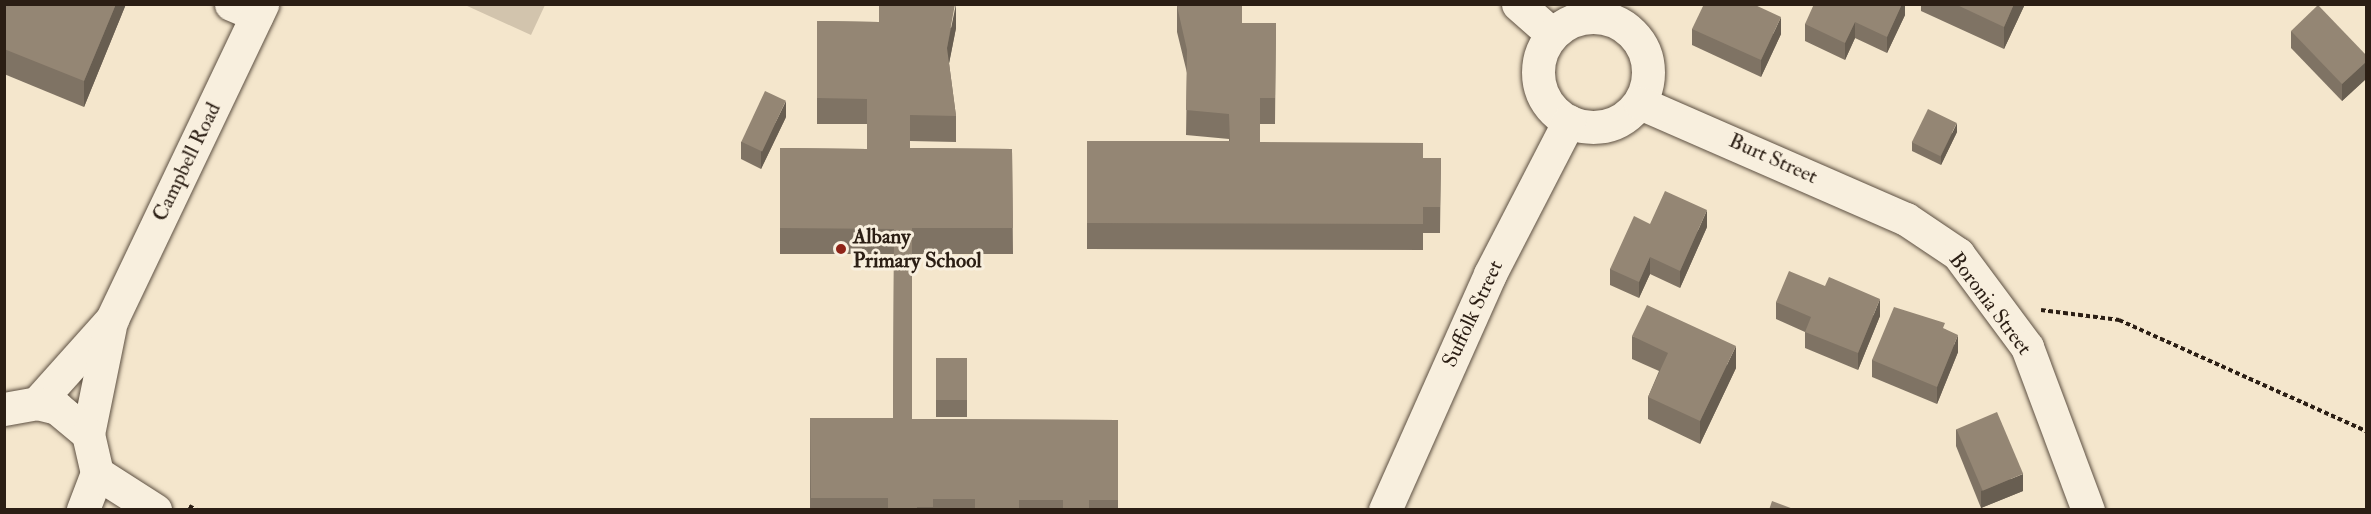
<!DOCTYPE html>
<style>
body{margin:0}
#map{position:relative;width:2371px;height:514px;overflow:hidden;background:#f4e6cc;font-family:"IM FELL Double Pica",serif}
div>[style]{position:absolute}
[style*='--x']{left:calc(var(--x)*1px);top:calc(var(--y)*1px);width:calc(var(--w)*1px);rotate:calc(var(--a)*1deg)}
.green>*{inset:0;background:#d2c4ad}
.path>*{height:4px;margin-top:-2px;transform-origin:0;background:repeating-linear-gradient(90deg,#2b1e14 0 4.5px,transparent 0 7.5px)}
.roads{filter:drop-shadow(0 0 2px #5d5042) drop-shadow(0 0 2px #5d5042)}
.minor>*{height:33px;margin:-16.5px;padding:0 16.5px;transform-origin:16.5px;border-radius:16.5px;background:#f8efde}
.minor>.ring{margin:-16.5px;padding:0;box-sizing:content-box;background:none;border:33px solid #f8efde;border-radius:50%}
.secondary>*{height:33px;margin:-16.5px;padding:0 16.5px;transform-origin:16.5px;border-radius:16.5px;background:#f8efde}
.wall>*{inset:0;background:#7f7364;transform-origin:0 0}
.shaded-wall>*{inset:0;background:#685e51}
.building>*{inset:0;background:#948674;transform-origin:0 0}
.dots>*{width:16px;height:16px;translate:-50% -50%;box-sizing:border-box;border:3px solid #f8efde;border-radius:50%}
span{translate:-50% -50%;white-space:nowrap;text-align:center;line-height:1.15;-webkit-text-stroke:6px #f8efde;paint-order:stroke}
.street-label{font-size:21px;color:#2b1e14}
.poi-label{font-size:21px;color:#2b1e14;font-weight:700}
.left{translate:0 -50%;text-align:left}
.frame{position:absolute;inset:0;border:6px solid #2b1e14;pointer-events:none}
</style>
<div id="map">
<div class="green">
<div style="clip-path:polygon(465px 5px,545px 4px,545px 5px,531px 35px)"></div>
</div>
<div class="path">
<div style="--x:2041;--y:310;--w:79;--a:7.3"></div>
<div style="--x:2119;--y:320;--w:271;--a:24.2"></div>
<div style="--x:189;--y:506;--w:9;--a:27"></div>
</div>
<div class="roads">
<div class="minor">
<div style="--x:231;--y:4;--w:28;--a:23"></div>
<div style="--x:1518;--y:4;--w:45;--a:41.4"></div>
<div class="ring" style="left:1538px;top:17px;width:77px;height:77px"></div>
<div style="--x:1640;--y:103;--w:290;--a:23.6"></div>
<div style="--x:1906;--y:219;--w:63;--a:33.9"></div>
<div style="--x:1958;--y:254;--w:116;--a:53.4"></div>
<div style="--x:2027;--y:347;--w:174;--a:69.5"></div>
<div style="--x:37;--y:403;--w:113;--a:-48.2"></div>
<div style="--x:112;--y:319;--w:349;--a:-64.5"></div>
<div style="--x:88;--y:434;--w:110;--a:-78.5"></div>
<div style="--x:1385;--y:510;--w:258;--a:-66"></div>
<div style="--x:1490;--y:274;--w:172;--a:-62.7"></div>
</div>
<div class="secondary">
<div style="--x:4;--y:409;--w:34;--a:-10"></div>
<div style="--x:37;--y:403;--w:21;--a:14"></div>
<div style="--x:57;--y:408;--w:40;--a:40"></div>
<div style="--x:88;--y:434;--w:40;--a:77"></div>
<div style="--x:97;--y:473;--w:40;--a:111"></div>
<div style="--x:97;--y:473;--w:69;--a:32.5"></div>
</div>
</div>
<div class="wall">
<div style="clip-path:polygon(4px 4px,126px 4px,84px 107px,4px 74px)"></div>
<div style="clip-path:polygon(1905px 4px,1905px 15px,1887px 53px,1855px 38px,1845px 60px,1805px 41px,1805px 24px)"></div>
<div style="clip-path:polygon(1921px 4px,2025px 4px,2004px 49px,1921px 11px)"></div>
<div style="clip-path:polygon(1177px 6px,1198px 6px,1242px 23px,1276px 23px,1275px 124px,1260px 124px,1260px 142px,1423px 158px,1441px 158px,1440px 233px,1423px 233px,1423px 250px,1087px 249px,1087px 141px,1229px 141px,1229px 139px,1186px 135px,1187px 73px,1177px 32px)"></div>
<div style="clip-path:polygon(817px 21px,879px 22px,956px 28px,949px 63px,956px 116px,956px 142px,910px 141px,910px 148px,1012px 149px,1013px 254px,912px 254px,912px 419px,1118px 420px,1118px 510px,810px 510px,810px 418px,893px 418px,894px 254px,780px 254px,780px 148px,867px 149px,867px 124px,817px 124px)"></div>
<div style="clip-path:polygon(1692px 29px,1781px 34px,1761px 77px,1692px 45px)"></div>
<div style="clip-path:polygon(2291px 31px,2367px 56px,2367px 78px,2342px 101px,2291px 48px)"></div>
<div style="clip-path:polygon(786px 117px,761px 169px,741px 159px,741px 142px)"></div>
<div style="clip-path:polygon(1957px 132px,1941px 165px,1912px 151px,1912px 142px)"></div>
<div style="clip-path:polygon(1707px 227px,1680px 288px,1650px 274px,1639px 298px,1610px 285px,1610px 269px)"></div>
<div style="clip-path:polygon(1776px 302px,1880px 316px,1858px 370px,1805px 348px,1805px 332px,1776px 319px)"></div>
<div style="clip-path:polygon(1945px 329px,1958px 352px,1937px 404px,1872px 377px,1872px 360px)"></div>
<div style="clip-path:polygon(1632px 336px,1736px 368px,1700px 444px,1648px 419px,1648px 397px,1659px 371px,1632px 359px)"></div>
<div style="left:967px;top:358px;width:59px;height:31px;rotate:90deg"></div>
<div style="clip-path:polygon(1956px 429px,2023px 491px,1981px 508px,1956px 446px)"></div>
</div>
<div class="shaded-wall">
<div style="clip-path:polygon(116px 4px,126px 4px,84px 107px,84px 81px)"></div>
<div style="clip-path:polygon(956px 4px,956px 28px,947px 74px,947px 48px)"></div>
<div style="clip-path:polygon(1902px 4px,1905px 4px,1905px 15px,1887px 53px,1887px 37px)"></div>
<div style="clip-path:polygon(2014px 4px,2025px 4px,2004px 49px,2004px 27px)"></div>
<div style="clip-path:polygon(1781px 17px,1781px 34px,1761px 77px,1761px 60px)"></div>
<div style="clip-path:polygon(1855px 22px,1855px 38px,1845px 60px,1845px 43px)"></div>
<div style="clip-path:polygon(2367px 61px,2367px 78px,2342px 101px,2342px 84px)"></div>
<div style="clip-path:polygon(786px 101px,786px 117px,761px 169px,761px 152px)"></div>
<div style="clip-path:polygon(1957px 123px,1957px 132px,1941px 165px,1941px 156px)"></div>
<div style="clip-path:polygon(1707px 210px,1707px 227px,1680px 288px,1680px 271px)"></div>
<div style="clip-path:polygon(1650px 257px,1650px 274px,1639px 298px,1639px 282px)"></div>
<div style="clip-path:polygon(1880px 299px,1880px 316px,1858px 370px,1858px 353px)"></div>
<div style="clip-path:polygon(1958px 335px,1958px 352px,1937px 404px,1937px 387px)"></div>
<div style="clip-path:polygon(1736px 346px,1736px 368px,1700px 444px,1700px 421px)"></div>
<div style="clip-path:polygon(2023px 474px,2023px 491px,1981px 508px,1981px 491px)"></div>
</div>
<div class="building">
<div style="clip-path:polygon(4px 4px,116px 4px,84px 81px,4px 49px)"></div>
<div style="clip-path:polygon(879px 4px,955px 4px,947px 48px,956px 116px,910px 115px,910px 148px,1012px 149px,1013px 228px,912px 228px,912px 419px,1118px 420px,1118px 500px,1089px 500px,1089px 510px,1063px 510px,1063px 500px,1019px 500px,1019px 510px,975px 510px,975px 499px,933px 499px,933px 507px,917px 507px,917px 510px,888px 510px,888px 498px,811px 498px,810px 418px,893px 418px,894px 229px,780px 228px,780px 148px,867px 149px,867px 99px,817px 98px,817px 21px,879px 22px)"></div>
<div style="clip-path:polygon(1198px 4px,1242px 4px,1242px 23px,1276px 23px,1275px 98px,1260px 98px,1260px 142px,1423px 143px,1423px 158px,1441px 158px,1440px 207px,1423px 207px,1423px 224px,1087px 223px,1087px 141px,1230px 141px,1229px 114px,1186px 110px,1187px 50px,1177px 6px,1198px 6px)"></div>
<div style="clip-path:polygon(1704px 4px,1753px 4px,1781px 17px,1761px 60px,1692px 29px)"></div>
<div style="clip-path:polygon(1814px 4px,1902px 4px,1887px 37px,1855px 22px,1845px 43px,1805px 24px)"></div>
<div style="clip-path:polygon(1955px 4px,2014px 4px,2004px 27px)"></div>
<div style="clip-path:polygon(2318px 5px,2367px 56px,2367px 61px,2342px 84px,2291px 31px)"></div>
<div style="left:765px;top:91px;width:23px;height:56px;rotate:25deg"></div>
<div style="left:1928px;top:109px;width:32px;height:37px;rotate:26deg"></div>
<div style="clip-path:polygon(1665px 191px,1707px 210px,1680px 271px,1650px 257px,1639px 282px,1610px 269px,1634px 216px,1650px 224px)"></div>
<div style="clip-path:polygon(1789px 271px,1825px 286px,1829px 277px,1880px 299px,1858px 353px,1805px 332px,1811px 317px,1776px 302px)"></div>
<div style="clip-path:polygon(1647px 305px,1736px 346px,1700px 421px,1648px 397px,1668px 353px,1632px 336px)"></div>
<div style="clip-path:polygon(1894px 307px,1945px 323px,1943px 328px,1958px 335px,1937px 387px,1872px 360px)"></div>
<div style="left:967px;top:358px;width:42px;height:31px;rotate:90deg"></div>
<div style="left:1997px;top:412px;width:67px;height:44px;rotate:67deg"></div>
<div style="clip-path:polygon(1772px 501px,1796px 510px,1769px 510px)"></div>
</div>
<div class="dots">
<div style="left:841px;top:249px;background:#8f2418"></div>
</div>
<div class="street-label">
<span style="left:1773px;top:159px;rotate:24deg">Burt Street</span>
<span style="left:187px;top:162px;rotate:-64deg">Campbell Road</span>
<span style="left:1990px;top:304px;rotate:53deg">Boronia Street</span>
<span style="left:1473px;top:314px;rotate:-65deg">Suffolk Street</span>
</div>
<div class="poi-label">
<span class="left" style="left:853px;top:249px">Albany<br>Primary School</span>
</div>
<div class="frame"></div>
</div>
